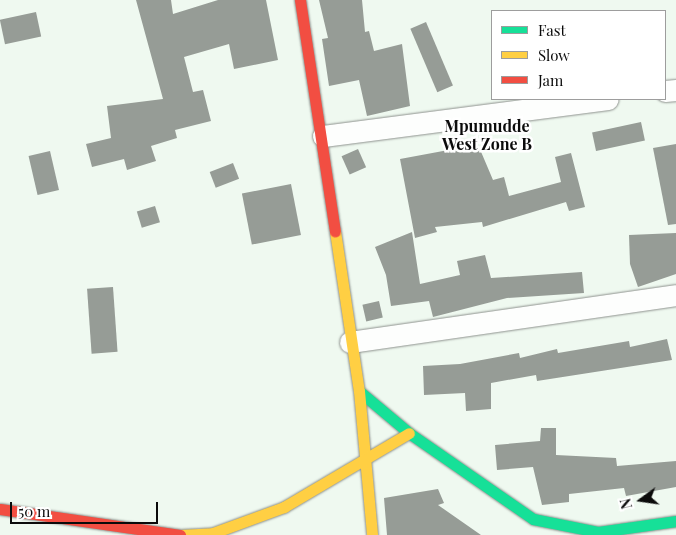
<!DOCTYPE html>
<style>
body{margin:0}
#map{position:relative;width:676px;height:535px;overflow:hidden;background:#eff9f0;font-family:"Playfair Display",serif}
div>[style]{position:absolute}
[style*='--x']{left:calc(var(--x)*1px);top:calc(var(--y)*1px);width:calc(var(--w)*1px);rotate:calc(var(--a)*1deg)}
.building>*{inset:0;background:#969c96;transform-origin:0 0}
.roads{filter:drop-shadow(0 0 1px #8e928e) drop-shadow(0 0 1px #8e928e)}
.street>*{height:21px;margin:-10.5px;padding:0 10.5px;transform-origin:10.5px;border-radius:10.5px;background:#fdfefd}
.fast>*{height:11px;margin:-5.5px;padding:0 5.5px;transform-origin:5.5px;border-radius:5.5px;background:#16e098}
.slow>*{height:11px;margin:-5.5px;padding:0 5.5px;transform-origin:5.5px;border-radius:5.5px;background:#ffcf43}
.jam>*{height:11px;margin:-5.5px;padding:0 5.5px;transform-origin:5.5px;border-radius:5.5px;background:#f24e42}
span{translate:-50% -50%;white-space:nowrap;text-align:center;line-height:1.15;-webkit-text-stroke:5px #fff;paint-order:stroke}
.quarter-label{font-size:16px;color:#0b0b0b;font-weight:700}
.legend{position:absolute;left:491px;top:10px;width:175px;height:90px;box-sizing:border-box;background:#fff;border:1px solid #9d9d9d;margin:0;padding:6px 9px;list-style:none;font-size:15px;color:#0b0b0b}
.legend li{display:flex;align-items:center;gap:10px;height:25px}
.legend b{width:25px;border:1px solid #9d9d9d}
.north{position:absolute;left:616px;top:475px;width:50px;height:50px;-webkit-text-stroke:4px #fff;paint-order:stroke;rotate:256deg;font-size:14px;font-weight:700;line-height:20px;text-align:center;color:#0b0b0b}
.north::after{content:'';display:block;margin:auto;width:18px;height:22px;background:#0b0b0b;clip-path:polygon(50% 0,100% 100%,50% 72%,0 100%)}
.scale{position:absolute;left:10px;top:502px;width:148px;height:22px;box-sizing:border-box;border:2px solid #0b0b0b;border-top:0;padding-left:6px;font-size:15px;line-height:18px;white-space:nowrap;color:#0b0b0b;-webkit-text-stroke:4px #fff;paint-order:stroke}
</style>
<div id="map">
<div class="building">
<div style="clip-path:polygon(136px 0,171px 0,173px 14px,218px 0,266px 0,278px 60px,234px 69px,229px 44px,184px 57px,193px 92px,203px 90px,211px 121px,175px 130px,177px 138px,151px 146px,156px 161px,127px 170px,124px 159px,92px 167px,86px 144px,111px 138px,107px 106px,163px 99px)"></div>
<div style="clip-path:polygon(319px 0,362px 0,365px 32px,369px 31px,374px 51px,402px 44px,410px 106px,367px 116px,359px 80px,329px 86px,322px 39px,328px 38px)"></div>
<div style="left:36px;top:12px;width:25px;height:37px;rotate:78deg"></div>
<div style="left:426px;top:22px;width:69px;height:17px;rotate:67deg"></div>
<div style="left:641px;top:122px;width:19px;height:50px;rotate:78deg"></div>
<div style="clip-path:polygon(676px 144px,676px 224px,668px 225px,653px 148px)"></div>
<div style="clip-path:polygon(470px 146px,479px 147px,493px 180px,504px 177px,509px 196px,561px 182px,555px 157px,571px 153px,585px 207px,569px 211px,566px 202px,483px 227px,482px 222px,435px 227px,437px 232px,415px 238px,400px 159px)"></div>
<div style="left:358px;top:149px;width:20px;height:18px;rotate:66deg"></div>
<div style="left:50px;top:151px;width:40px;height:22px;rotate:77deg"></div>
<div style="left:233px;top:163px;width:17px;height:25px;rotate:69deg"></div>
<div style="left:291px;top:184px;width:52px;height:50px;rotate:79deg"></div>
<div style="left:155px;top:206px;width:17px;height:19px;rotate:73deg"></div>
<div style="clip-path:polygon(412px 232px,420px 284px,460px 275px,457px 261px,485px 255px,491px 278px,582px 272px,584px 293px,507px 298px,433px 317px,429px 301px,391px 306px,386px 275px,375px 247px)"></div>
<div style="clip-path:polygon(676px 233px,676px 274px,638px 287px,630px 264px,629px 235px)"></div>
<div style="left:113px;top:287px;width:65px;height:26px;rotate:86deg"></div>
<div style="left:379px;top:301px;width:17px;height:17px;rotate:77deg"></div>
<div style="clip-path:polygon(667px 339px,672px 360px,537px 381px,536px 375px,491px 383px,491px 409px,466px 411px,465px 393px,424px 395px,423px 366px,460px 364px,519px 353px,520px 358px,557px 349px,558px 353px,629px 341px,630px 347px)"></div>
<div style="clip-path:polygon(541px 428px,556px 428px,556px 455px,616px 458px,617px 466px,676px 461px,676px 487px,626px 496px,624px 488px,569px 494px,569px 502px,542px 505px,533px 467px,497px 470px,495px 445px,540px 441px)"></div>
<div style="clip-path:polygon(438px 489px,444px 503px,438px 505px,481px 535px,387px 535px,384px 498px)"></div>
</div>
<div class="roads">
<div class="street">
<div style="--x:665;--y:91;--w:11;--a:-5"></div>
<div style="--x:323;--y:136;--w:287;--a:-7.4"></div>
<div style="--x:350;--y:342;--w:329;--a:-8.2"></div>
</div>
<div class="fast">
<div style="--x:359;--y:391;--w:65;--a:40"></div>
<div style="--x:409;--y:433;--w:151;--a:34.7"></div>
<div style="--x:533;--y:519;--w:66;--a:11.3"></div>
<div style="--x:598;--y:532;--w:79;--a:-8"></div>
</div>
<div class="slow">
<div style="--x:335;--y:231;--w:162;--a:81.5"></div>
<div style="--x:359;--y:391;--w:145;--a:84.8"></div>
<div style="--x:180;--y:535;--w:33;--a:-3"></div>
<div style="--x:213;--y:533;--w:76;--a:-20.1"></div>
<div style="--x:284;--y:507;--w:145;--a:-30.6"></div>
</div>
<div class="jam">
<div style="--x:300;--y:0;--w:234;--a:81.4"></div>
<div style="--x:0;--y:509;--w:182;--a:8.2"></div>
</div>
</div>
<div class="quarter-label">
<span style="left:487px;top:135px">Mpumudde<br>West Zone B</span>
</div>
<ul class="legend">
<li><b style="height:6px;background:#16e098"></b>Fast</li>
<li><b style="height:6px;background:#ffcf43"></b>Slow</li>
<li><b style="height:6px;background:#f24e42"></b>Jam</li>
</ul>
<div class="north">N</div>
<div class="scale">50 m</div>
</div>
